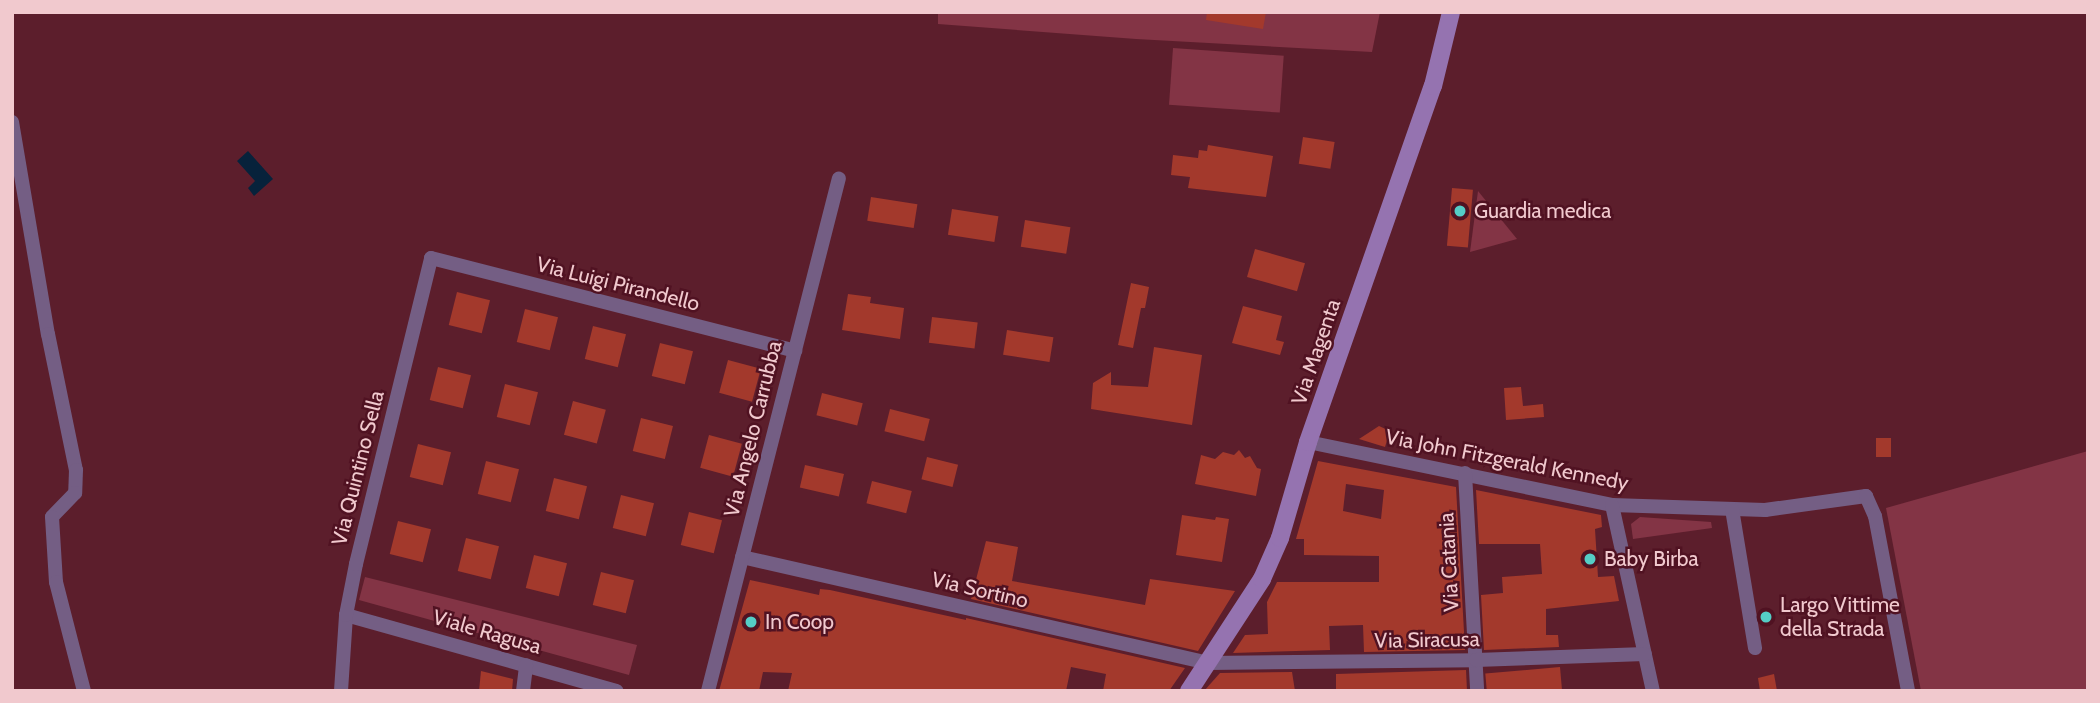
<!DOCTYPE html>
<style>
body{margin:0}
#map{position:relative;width:2100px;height:703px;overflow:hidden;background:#5c1e2c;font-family:Cabin,sans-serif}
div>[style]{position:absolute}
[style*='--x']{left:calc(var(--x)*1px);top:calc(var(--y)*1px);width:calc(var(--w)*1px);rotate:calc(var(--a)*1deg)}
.green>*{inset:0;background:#833445;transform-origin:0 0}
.water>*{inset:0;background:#07223b}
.building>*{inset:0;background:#a3392c;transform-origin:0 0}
.street>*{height:14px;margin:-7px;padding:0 7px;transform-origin:7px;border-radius:7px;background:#745e84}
.secondary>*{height:18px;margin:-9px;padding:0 9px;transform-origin:9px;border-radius:9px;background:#9573b0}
.dots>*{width:19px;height:19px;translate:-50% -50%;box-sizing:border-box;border:4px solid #501222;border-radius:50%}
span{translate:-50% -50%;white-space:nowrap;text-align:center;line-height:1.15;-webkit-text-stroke:5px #501222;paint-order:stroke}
.poi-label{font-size:21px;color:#f1c9ce}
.left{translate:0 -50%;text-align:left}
.street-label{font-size:21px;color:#f1c9ce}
.frame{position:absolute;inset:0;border:14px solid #f1c9ce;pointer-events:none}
</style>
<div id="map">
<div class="green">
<div style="clip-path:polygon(938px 12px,1380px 12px,1372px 52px,1136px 39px,938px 24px)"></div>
<div style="left:1173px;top:48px;width:111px;height:57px;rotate:4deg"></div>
<div style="clip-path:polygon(1478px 191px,1517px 239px,1470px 252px)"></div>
<div style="clip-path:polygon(2088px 451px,2088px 691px,1921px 691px,1886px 508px)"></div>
<div style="clip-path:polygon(1640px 517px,1711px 522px,1712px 528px,1633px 539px,1631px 524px)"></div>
<div style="clip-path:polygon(365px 577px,637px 645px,629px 675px,359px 600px)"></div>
</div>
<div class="water">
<div style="clip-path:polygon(248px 151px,273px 179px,254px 196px,248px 188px,255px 181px,237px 161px)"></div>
</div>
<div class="building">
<div style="clip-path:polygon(1207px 12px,1266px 12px,1263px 29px,1206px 20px)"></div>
<div style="left:1303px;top:137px;width:32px;height:27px;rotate:9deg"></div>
<div style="clip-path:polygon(1208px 145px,1273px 156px,1266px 197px,1188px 188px,1190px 177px,1171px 175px,1173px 155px,1198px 158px,1199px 150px,1207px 151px)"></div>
<div style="left:1452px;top:188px;width:21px;height:58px;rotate:5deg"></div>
<div style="left:871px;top:197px;width:47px;height:24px;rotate:9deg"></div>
<div style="left:952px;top:209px;width:47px;height:26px;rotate:9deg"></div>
<div style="left:1025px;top:220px;width:46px;height:27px;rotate:9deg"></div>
<div style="left:1255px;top:249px;width:52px;height:29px;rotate:16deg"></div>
<div style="clip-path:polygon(1131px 283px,1149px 287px,1145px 308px,1141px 308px,1133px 348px,1118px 345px)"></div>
<div style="left:457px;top:292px;width:34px;height:34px;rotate:14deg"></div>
<div style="clip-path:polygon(848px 294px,871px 297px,870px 303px,904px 308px,900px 339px,842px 330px)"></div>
<div style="clip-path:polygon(1243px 306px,1282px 316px,1276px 340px,1284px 342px,1280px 355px,1232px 343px)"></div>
<div style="left:525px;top:309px;width:34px;height:34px;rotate:14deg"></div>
<div style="left:932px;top:317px;width:46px;height:26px;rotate:7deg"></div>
<div style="left:593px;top:326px;width:34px;height:34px;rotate:14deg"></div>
<div style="left:1007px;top:330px;width:47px;height:25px;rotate:9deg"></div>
<div style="left:660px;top:343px;width:34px;height:34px;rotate:14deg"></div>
<div style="clip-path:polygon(1154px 347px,1202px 355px,1192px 425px,1091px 409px,1093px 383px,1111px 372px,1111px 385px,1148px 387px)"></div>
<div style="left:728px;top:360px;width:34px;height:34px;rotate:15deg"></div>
<div style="left:438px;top:367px;width:34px;height:34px;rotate:14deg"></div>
<div style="left:505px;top:384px;width:34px;height:34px;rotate:14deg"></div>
<div style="clip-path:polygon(1521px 387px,1523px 406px,1543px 404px,1544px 417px,1506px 420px,1504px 388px)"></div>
<div style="left:822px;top:393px;width:42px;height:23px;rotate:14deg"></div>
<div style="left:573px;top:401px;width:34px;height:35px;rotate:15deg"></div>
<div style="left:890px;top:409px;width:41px;height:23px;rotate:14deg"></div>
<div style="left:641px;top:418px;width:33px;height:34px;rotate:14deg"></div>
<div style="clip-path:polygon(1379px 426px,1390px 431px,1385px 447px,1359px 439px)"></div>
<div style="left:709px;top:435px;width:34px;height:34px;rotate:15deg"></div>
<div style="left:1876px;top:438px;width:15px;height:19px"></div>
<div style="left:418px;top:444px;width:34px;height:34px;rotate:14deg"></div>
<div style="clip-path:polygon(1239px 450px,1245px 458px,1250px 456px,1257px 468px,1261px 469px,1256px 496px,1195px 484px,1201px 455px,1215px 459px,1223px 452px,1234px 455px)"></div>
<div style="left:927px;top:457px;width:32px;height:23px;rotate:14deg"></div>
<div style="left:486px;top:461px;width:34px;height:34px;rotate:14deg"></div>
<div style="clip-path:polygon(evenodd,1318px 461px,1456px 487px,1465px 650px,1364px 652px,1363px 625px,1329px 626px,1330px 650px,1233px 653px,1245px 635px,1268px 634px,1267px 602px,1277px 582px,1379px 582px,1379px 556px,1304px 555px,1304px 539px,1296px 539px,1318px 461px,1346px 484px,1384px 490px,1381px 519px,1343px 511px,1346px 484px)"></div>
<div style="left:805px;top:465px;width:40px;height:23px;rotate:13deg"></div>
<div style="left:554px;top:478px;width:34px;height:34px;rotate:14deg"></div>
<div style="left:872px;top:481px;width:41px;height:23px;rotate:14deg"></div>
<div style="clip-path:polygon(1476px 490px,1601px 515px,1602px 527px,1595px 529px,1598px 577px,1614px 576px,1619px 601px,1546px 609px,1546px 635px,1558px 635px,1559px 647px,1484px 650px,1481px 595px,1503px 593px,1502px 577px,1542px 574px,1540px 544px,1479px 544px)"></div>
<div style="left:621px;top:495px;width:34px;height:34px;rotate:14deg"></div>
<div style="left:689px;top:512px;width:34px;height:34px;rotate:14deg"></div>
<div style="clip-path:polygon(1182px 515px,1215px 520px,1216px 517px,1229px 519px,1222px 562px,1176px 555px)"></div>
<div style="left:398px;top:521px;width:34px;height:34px;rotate:14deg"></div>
<div style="left:466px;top:538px;width:34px;height:34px;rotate:14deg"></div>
<div style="clip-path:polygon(986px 541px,1018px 547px,1012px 581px,1145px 605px,1150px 579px,1235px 591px,1198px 651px,971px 599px)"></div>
<div style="left:534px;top:555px;width:34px;height:34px;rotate:14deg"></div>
<div style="left:601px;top:572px;width:34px;height:34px;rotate:14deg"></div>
<div style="clip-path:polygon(750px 580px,819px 595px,820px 589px,830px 590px,966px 620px,966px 618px,1185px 668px,1169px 691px,1103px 691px,1106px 674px,1071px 667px,1066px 691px,788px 691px,792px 673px,763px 672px,759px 691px,719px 691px)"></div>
<div style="left:1560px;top:667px;width:24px;height:75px;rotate:85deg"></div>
<div style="clip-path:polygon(1466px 670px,1467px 691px,1336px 691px,1336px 674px)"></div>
<div style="clip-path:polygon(481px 671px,513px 679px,512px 691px,479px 691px)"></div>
<div style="clip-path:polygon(1292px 672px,1295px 691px,1204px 691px,1220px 673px)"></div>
<div style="clip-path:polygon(1774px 674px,1777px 691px,1760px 691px,1758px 678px)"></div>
</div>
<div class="street">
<div style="--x:12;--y:122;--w:215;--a:80.4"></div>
<div style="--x:48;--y:334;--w:139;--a:78.4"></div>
<div style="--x:76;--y:470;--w:23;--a:92"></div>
<div style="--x:75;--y:493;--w:33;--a:134"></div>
<div style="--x:52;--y:517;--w:65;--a:86.5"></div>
<div style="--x:56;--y:582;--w:113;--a:75.6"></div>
<div style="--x:1308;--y:442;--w:310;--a:11.7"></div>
<div style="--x:1612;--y:505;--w:153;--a:1.9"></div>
<div style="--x:1765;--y:510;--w:102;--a:-7.9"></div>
<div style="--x:1866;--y:496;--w:22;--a:66"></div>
<div style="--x:1875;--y:516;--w:178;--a:79.3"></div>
<div style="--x:1465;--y:473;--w:218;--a:86.8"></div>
<div style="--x:1612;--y:505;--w:190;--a:77.6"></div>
<div style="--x:1732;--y:509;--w:141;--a:80.6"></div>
<div style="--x:742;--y:557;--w:479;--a:12.8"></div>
<div style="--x:1209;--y:663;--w:267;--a:-0.6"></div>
<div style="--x:1476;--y:660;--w:169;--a:-2"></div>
<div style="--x:346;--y:615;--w:281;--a:15.7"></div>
<div style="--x:341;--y:691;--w:76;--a:-86.2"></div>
<div style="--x:346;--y:615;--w:52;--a:-78.9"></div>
<div style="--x:356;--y:564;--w:315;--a:-76.2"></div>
<div style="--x:431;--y:258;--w:376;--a:14.3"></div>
<div style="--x:523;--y:691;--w:26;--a:-83"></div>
<div style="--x:708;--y:691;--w:529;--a:-75.68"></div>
</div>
<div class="secondary">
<div style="--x:1189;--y:691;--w:134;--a:-56.9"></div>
<div style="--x:1262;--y:579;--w:45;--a:-66.3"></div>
<div style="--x:1280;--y:538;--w:100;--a:-73.7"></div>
<div style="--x:1308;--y:442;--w:377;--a:-70.7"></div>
<div style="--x:1433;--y:86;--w:76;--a:-76.3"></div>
</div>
<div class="dots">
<div style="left:1460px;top:211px;background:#55cdc6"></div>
<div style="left:1590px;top:559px;background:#55cdc6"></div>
<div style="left:1766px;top:617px;background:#55cdc6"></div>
<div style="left:751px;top:622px;background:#55cdc6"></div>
</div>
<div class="poi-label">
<span class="left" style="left:1474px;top:211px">Guardia medica</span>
<span class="left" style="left:1604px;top:559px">Baby Birba</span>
<span class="left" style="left:1780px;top:617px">Largo Vittime<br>della Strada</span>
<span class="left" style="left:765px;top:622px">In Coop</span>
</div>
<div class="street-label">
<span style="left:618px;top:284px;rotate:14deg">Via Luigi Pirandello</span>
<span style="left:1316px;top:352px;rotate:-71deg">Via Magenta</span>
<span style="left:753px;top:429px;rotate:-76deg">Via Angelo Carrubba</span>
<span style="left:1507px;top:460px;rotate:11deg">Via John Fitzgerald Kennedy</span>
<span style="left:358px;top:468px;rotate:-76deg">Via Quintino Sella</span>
<span style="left:1449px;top:562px;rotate:-93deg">Via Catania</span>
<span style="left:980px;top:590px;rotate:13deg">Via Sortino</span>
<span style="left:487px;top:632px;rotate:16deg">Viale Ragusa</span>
<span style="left:1427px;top:640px;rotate:-1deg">Via Siracusa</span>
</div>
<div class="frame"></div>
</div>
